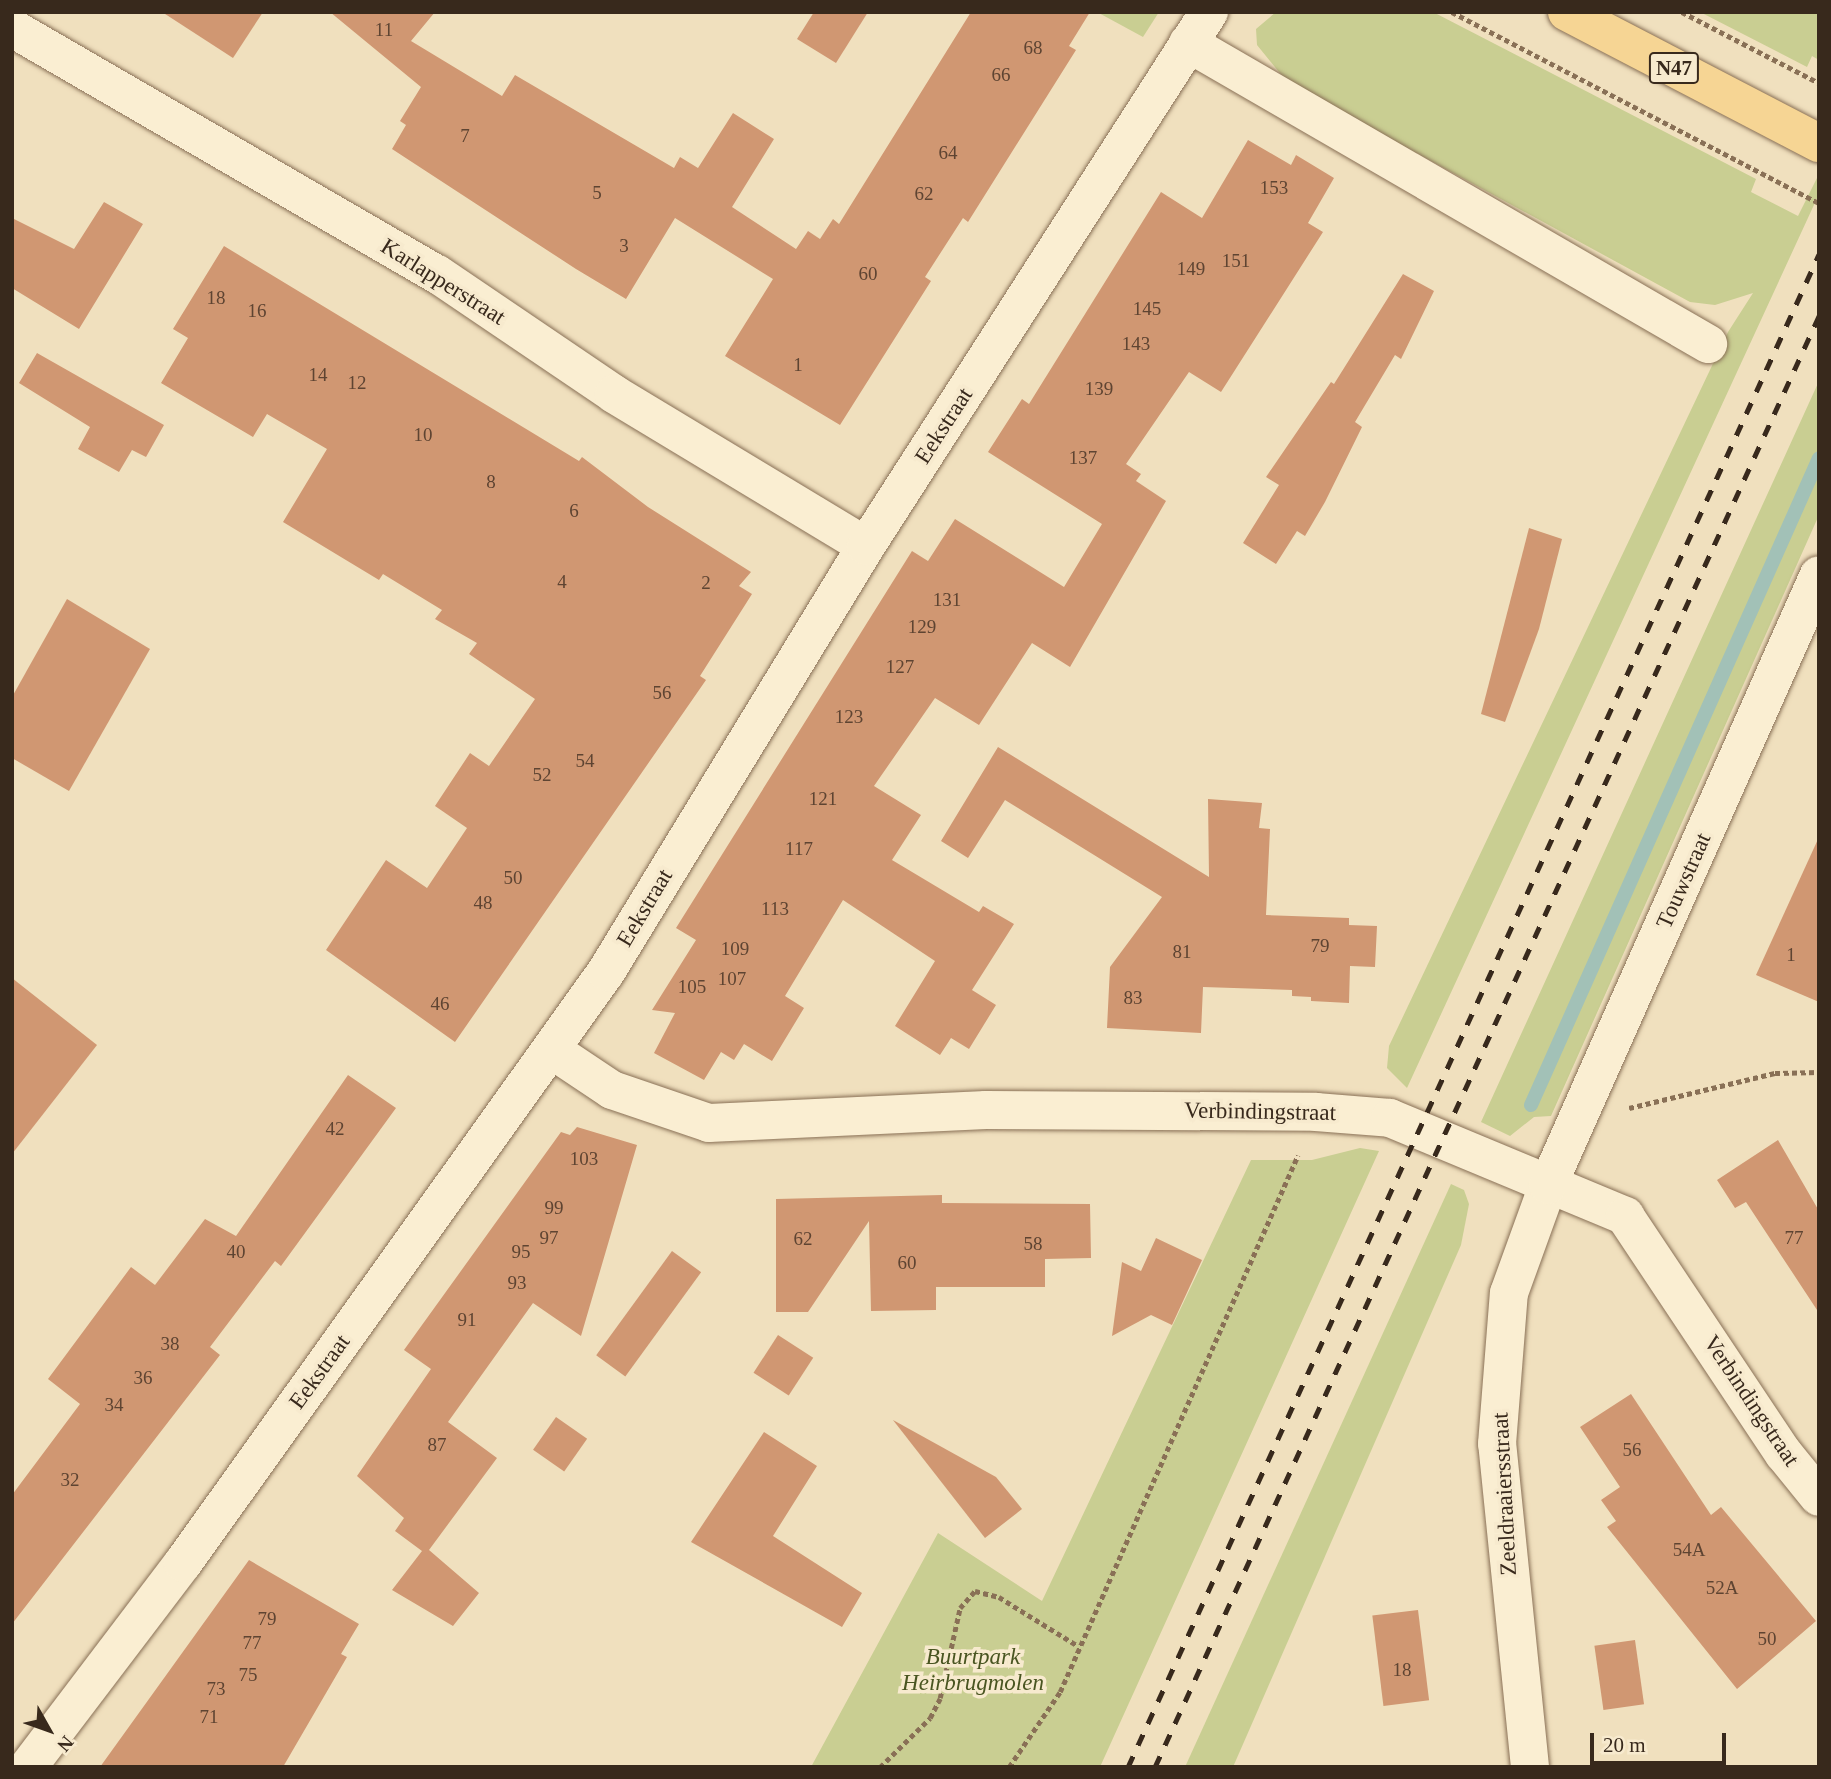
<!DOCTYPE html>
<style>
body{margin:0}
#map{position:relative;width:1831px;height:1779px;overflow:hidden;background:#f0e0be;font-family:Georgia,serif}
div>[style]{position:absolute}
[style*='--x']{left:calc(var(--x)*1px);top:calc(var(--y)*1px);width:calc(var(--w)*1px);rotate:calc(var(--a)*1deg)}
.green>*{inset:0;background:#c9ce92}
.stream>*{height:14px;margin:-7px;padding:0 7px;transform-origin:7px;border-radius:7px;background:#a2c1b7}
.building>*{inset:0;background:#d09772;transform-origin:0 0}
.path>*{height:4.5px;margin-top:-2.25px;transform-origin:0;background:repeating-linear-gradient(90deg,#897056 0 5px,transparent 0 8.5px)}
.roads{filter:drop-shadow(0 0 2px #897056) drop-shadow(0 0 2px #897056)}
.minor>*{height:38px;margin:-19px;padding:0 19px;transform-origin:19px;border-radius:19px;background:#faeed2}
.major>*{height:38px;margin:-19px;padding:0 19px;transform-origin:19px;border-radius:19px;background:#f6d594}
.rail>*{height:5px;margin-top:-2.5px;transform-origin:0;background:repeating-linear-gradient(90deg,#38291c 0 12px,transparent 0 24px)}
span{translate:-50% -50%;white-space:nowrap;text-align:center;line-height:1.15;-webkit-text-stroke:7px #f7eace;paint-order:stroke}
.number-label{font-size:19px;color:#5e4432}
.number-label span{-webkit-text-stroke-width:0}
.shield-label span{padding:2px 5px;background:#f7eace;border:2px solid;border-radius:5px;-webkit-text-stroke-width:0}
.shield-label{font-size:21px;color:#38291c;font-weight:700}
.street-label{font-size:23px;color:#38291c}
.park-label{font-size:23px;color:#495521;font-style:italic}
.frame{position:absolute;inset:0;border:14px solid #38291c;pointer-events:none}
.north{position:absolute;left:14px;top:1695px;width:70px;height:70px;-webkit-text-stroke:5px #f7eace;paint-order:stroke;rotate:130deg;font-size:19px;font-weight:700;line-height:28px;text-align:center;color:#38291c}
.north::after{content:'';display:block;margin:auto;width:24px;height:32px;background:#38291c;clip-path:polygon(50% 0,100% 100%,50% 72%,0 100%)}
.scale{position:absolute;left:1590px;top:1733px;width:136px;height:32px;box-sizing:border-box;border:4px solid #38291c;border-top:0;padding-left:9px;font-size:21px;line-height:24px;white-space:nowrap;color:#38291c;-webkit-text-stroke:5px #f7eace;paint-order:stroke}
</style>
<div id="map">
<div class="green">
<div style="clip-path:polygon(1097px 12px,1159px 12px,1143px 37px)"></div>
<div style="clip-path:polygon(1276px 12px,1433px 12px,1756px 179px,1751px 192px,1798px 216px,1819px 174px,1819px 194px,1407px 1088px,1387px 1068px,1389px 1046px,1728px 332px,1753px 293px,1715px 305px,1690px 302px,1288px 83px,1257px 45px,1256px 29px)"></div>
<div style="clip-path:polygon(1700px 12px,1819px 12px,1819px 60px,1812px 56px,1807px 67px)"></div>
<div style="clip-path:polygon(1819px 381px,1819px 515px,1551px 1116px,1534px 1117px,1510px 1136px,1481px 1122px)"></div>
<div style="clip-path:polygon(1360px 1148px,1379px 1151px,1100px 1767px,811px 1767px,938px 1533px,1042px 1601px,1251px 1160px,1312px 1160px)"></div>
<div style="clip-path:polygon(1451px 1184px,1464px 1190px,1469px 1204px,1461px 1245px,1233px 1767px,1185px 1767px)"></div>
</div>
<div class="stream">
<div style="--x:1531;--y:1105;--w:708;--a:-66"></div>
</div>
<div class="building">
<div style="clip-path:polygon(162px 12px,263px 12px,233px 58px)"></div>
<div style="clip-path:polygon(330px 12px,435px 12px,411px 41px,502px 96px,515px 75px,674px 168px,680px 157px,698px 168px,733px 113px,774px 139px,732px 207px,796px 249px,808px 231px,820px 239px,833px 219px,839px 224px,971px 12px,1090px 12px,1069px 46px,1076px 50px,968px 222px,963px 218px,925px 277px,931px 281px,840px 425px,725px 356px,773px 279px,675px 218px,626px 299px,576px 269px,392px 149px,406px 125px,400px 121px,421px 87px)"></div>
<div style="clip-path:polygon(814px 12px,868px 12px,836px 63px,797px 39px)"></div>
<div style="clip-path:polygon(1248px 140px,1291px 165px,1296px 155px,1334px 178px,1308px 223px,1323px 232px,1221px 392px,1189px 372px,1126px 464px,1141px 474px,1136px 481px,1166px 501px,1070px 667px,1032px 643px,979px 725px,935px 698px,874px 786px,921px 815px,892px 860px,979px 912px,983px 906px,1014px 924px,972px 990px,996px 1005px,969px 1049px,951px 1038px,940px 1055px,895px 1026px,935px 961px,843px 900px,785px 996px,804px 1008px,772px 1061px,744px 1044px,734px 1060px,721px 1052px,704px 1080px,654px 1053px,675px 1013px,652px 1010px,696px 940px,676px 928px,912px 551px,928px 561px,955px 519px,1064px 587px,1102px 524px,988px 452px,1022px 399px,1029px 404px,1161px 192px,1202px 218px)"></div>
<div style="clip-path:polygon(104px 202px,143px 224px,79px 329px,12px 288px,12px 218px,74px 249px)"></div>
<div style="clip-path:polygon(224px 246px,579px 461px,582px 457px,648px 507px,751px 572px,739px 586px,752px 594px,700px 676px,706px 680px,455px 1042px,326px 950px,386px 860px,427px 888px,467px 828px,435px 806px,470px 753px,489px 766px,535px 699px,469px 654px,477px 643px,435px 619px,442px 610px,383px 574px,379px 580px,283px 522px,327px 449px,267px 414px,253px 437px,161px 383px,188px 338px,173px 329px)"></div>
<div style="clip-path:polygon(1403px 274px,1434px 291px,1401px 359px,1395px 355px,1355px 422px,1362px 427px,1325px 502px,1305px 536px,1297px 531px,1276px 564px,1243px 543px,1279px 485px,1266px 477px,1331px 382px,1334px 384px)"></div>
<div style="clip-path:polygon(37px 353px,164px 425px,146px 457px,132px 450px,119px 472px,78px 449px,90px 427px,19px 383px)"></div>
<div style="clip-path:polygon(1529px 528px,1562px 539px,1539px 629px,1505px 722px,1481px 714px)"></div>
<div style="clip-path:polygon(67px 599px,150px 649px,69px 791px,12px 758px,12px 697px)"></div>
<div style="clip-path:polygon(998px 747px,1209px 877px,1208px 799px,1262px 803px,1259px 828px,1270px 829px,1266px 915px,1349px 918px,1349px 925px,1377px 926px,1375px 967px,1350px 966px,1349px 1003px,1311px 1001px,1311px 997px,1292px 996px,1292px 990px,1203px 987px,1201px 1033px,1107px 1028px,1110px 967px,1162px 897px,1005px 800px,968px 858px,941px 841px)"></div>
<div style="clip-path:polygon(1819px 837px,1819px 1002px,1756px 975px)"></div>
<div style="clip-path:polygon(12px 978px,97px 1045px,12px 1154px)"></div>
<div style="clip-path:polygon(348px 1075px,396px 1108px,281px 1266px,275px 1261px,210px 1347px,220px 1355px,12px 1624px,12px 1495px,80px 1404px,48px 1379px,131px 1267px,155px 1285px,205px 1219px,236px 1236px)"></div>
<div style="clip-path:polygon(577px 1127px,637px 1145px,581px 1336px,533px 1303px,448px 1422px,497px 1458px,429px 1550px,479px 1593px,453px 1626px,392px 1590px,422px 1551px,395px 1531px,404px 1518px,357px 1476px,431px 1369px,404px 1350px,561px 1132px,570px 1135px)"></div>
<div style="clip-path:polygon(1778px 1140px,1819px 1211px,1819px 1313px,1746px 1202px,1735px 1208px,1717px 1180px)"></div>
<div style="clip-path:polygon(942px 1195px,942px 1203px,1090px 1204px,1091px 1258px,1045px 1259px,1045px 1287px,936px 1287px,936px 1310px,871px 1311px,869px 1221px,808px 1312px,776px 1312px,776px 1199px)"></div>
<div style="clip-path:polygon(1156px 1238px,1202px 1260px,1172px 1325px,1151px 1315px,1112px 1336px,1122px 1262px,1141px 1271px)"></div>
<div style="left:672px;top:1251px;width:36px;height:129px;rotate:36deg"></div>
<div style="left:778px;top:1335px;width:42px;height:45px;rotate:33deg"></div>
<div style="clip-path:polygon(1631px 1394px,1711px 1515px,1721px 1507px,1816px 1621px,1737px 1689px,1607px 1527px,1616px 1521px,1601px 1500px,1620px 1487px,1580px 1427px)"></div>
<div style="left:556px;top:1417px;width:38px;height:40px;rotate:35deg"></div>
<div style="clip-path:polygon(893px 1420px,996px 1477px,1022px 1509px,985px 1538px)"></div>
<div style="clip-path:polygon(764px 1432px,817px 1466px,773px 1536px,862px 1593px,842px 1627px,691px 1542px)"></div>
<div style="clip-path:polygon(249px 1560px,359px 1624px,341px 1654px,347px 1657px,283px 1767px,100px 1767px)"></div>
<div style="left:1418px;top:1610px;width:91px;height:46px;rotate:83deg"></div>
<div style="left:1635px;top:1640px;width:65px;height:41px;rotate:82deg"></div>
</div>
<div class="path">
<div style="--x:1452;--y:12;--w:414;--a:27.5"></div>
<div style="--x:1682;--y:12;--w:154;--a:27.4"></div>
<div style="--x:1629;--y:1108;--w:150;--a:-13.5"></div>
<div style="--x:1775;--y:1073;--w:44;--a:-1.3"></div>
<div style="--x:880;--y:1767;--w:70;--a:-44.4"></div>
<div style="--x:930;--y:1718;--w:22;--a:-63"></div>
<div style="--x:940;--y:1698;--w:92;--a:-77.5"></div>
<div style="--x:960;--y:1608;--w:23;--a:-49"></div>
<div style="--x:975;--y:1591;--w:25;--a:14"></div>
<div style="--x:999;--y:1597;--w:93;--a:31.8"></div>
<div style="--x:1009;--y:1767;--w:91;--a:-55.8"></div>
<div style="--x:1060;--y:1692;--w:587;--a:-66.1"></div>
</div>
<div class="roads">
<div class="minor">
<div style="--x:12;--y:28;--w:491;--a:30.1"></div>
<div style="--x:437;--y:274;--w:214;--a:34.1"></div>
<div style="--x:614;--y:394;--w:294;--a:31.1"></div>
<div style="--x:1188;--y:43;--w:601;--a:30.06"></div>
<div style="--x:552;--y:1050;--w:72;--a:33.7"></div>
<div style="--x:612;--y:1090;--w:102;--a:18.8"></div>
<div style="--x:709;--y:1123;--w:277;--a:-2.7"></div>
<div style="--x:986;--y:1110;--w:330;--a:0.3"></div>
<div style="--x:1316;--y:1112;--w:74;--a:4.6"></div>
<div style="--x:1390;--y:1118;--w:255;--a:22.6"></div>
<div style="--x:1625;--y:1216;--w:286;--a:56.3"></div>
<div style="--x:1784;--y:1454;--w:55;--a:50.9"></div>
<div style="--x:28;--y:1767;--w:256;--a:-52.8"></div>
<div style="--x:183;--y:1563;--w:727;--a:-54.41"></div>
<div style="--x:606;--y:972;--w:499;--a:-58.6"></div>
<div style="--x:866;--y:546;--w:635;--a:-57.29"></div>
<div style="--x:1530;--y:1767;--w:325;--a:-95.8"></div>
<div style="--x:1497;--y:1444;--w:151;--a:-85.5"></div>
<div style="--x:1509;--y:1293;--w:115;--a:-70.1"></div>
<div style="--x:1548;--y:1185;--w:667;--a:-66.05"></div>
</div>
<div class="major">
<div style="--x:1567;--y:12;--w:284;--a:27.5"></div>
</div>
</div>
<div class="rail">
<div style="--x:1128;--y:1767;--w:1663;--a:-65.45"></div>
<div style="--x:1155;--y:1767;--w:1596;--a:-65.41"></div>
</div>
<div class="number-label">
<span style="left:384px;top:30px">11</span>
<span style="left:1033px;top:48px">68</span>
<span style="left:1001px;top:75px">66</span>
<span style="left:465px;top:136px">7</span>
<span style="left:948px;top:153px">64</span>
<span style="left:1274px;top:188px">153</span>
<span style="left:597px;top:193px">5</span>
<span style="left:924px;top:194px">62</span>
<span style="left:624px;top:246px">3</span>
<span style="left:1236px;top:261px">151</span>
<span style="left:1191px;top:269px">149</span>
<span style="left:868px;top:274px">60</span>
<span style="left:216px;top:298px">18</span>
<span style="left:1147px;top:309px">145</span>
<span style="left:257px;top:311px">16</span>
<span style="left:1136px;top:344px">143</span>
<span style="left:798px;top:365px">1</span>
<span style="left:318px;top:375px">14</span>
<span style="left:357px;top:383px">12</span>
<span style="left:1099px;top:389px">139</span>
<span style="left:423px;top:435px">10</span>
<span style="left:1083px;top:458px">137</span>
<span style="left:491px;top:482px">8</span>
<span style="left:574px;top:511px">6</span>
<span style="left:562px;top:582px">4</span>
<span style="left:706px;top:583px">2</span>
<span style="left:947px;top:600px">131</span>
<span style="left:922px;top:627px">129</span>
<span style="left:900px;top:667px">127</span>
<span style="left:662px;top:693px">56</span>
<span style="left:849px;top:717px">123</span>
<span style="left:585px;top:761px">54</span>
<span style="left:542px;top:775px">52</span>
<span style="left:823px;top:799px">121</span>
<span style="left:799px;top:849px">117</span>
<span style="left:513px;top:878px">50</span>
<span style="left:483px;top:903px">48</span>
<span style="left:775px;top:909px">113</span>
<span style="left:1320px;top:946px">79</span>
<span style="left:735px;top:949px">109</span>
<span style="left:1182px;top:952px">81</span>
<span style="left:1791px;top:955px">1</span>
<span style="left:732px;top:979px">107</span>
<span style="left:692px;top:987px">105</span>
<span style="left:1133px;top:998px">83</span>
<span style="left:440px;top:1004px">46</span>
<span style="left:335px;top:1129px">42</span>
<span style="left:584px;top:1159px">103</span>
<span style="left:554px;top:1208px">99</span>
<span style="left:549px;top:1238px">97</span>
<span style="left:1794px;top:1238px">77</span>
<span style="left:803px;top:1239px">62</span>
<span style="left:1033px;top:1244px">58</span>
<span style="left:236px;top:1252px">40</span>
<span style="left:521px;top:1252px">95</span>
<span style="left:907px;top:1263px">60</span>
<span style="left:517px;top:1283px">93</span>
<span style="left:467px;top:1320px">91</span>
<span style="left:170px;top:1344px">38</span>
<span style="left:143px;top:1378px">36</span>
<span style="left:114px;top:1405px">34</span>
<span style="left:437px;top:1445px">87</span>
<span style="left:1632px;top:1450px">56</span>
<span style="left:70px;top:1480px">32</span>
<span style="left:1689px;top:1550px">54A</span>
<span style="left:1722px;top:1588px">52A</span>
<span style="left:267px;top:1619px">79</span>
<span style="left:1767px;top:1639px">50</span>
<span style="left:252px;top:1643px">77</span>
<span style="left:1402px;top:1670px">18</span>
<span style="left:248px;top:1675px">75</span>
<span style="left:216px;top:1689px">73</span>
<span style="left:209px;top:1717px">71</span>
</div>
<div class="shield-label">
<span style="left:1674px;top:68px">N47</span>
</div>
<div class="street-label">
<span style="left:443px;top:282px;rotate:32deg">Karlapperstraat</span>
<span style="left:944px;top:426px;rotate:-57deg">Eekstraat</span>
<span style="left:1684px;top:881px;rotate:-66deg">Touwstraat</span>
<span style="left:645px;top:908px;rotate:-59deg">Eekstraat</span>
<span style="left:1260px;top:1112px;rotate:1deg">Verbindingstraat</span>
<span style="left:320px;top:1372px;rotate:-54deg">Eekstraat</span>
<span style="left:1751px;top:1401px;rotate:56deg">Verbindingstraat</span>
<span style="left:1505px;top:1494px;rotate:-93deg">Zeeldraaiersstraat</span>
</div>
<div class="park-label">
<span style="left:973px;top:1670px">Buurtpark<br>Heirbrugmolen</span>
</div>
<div class="frame"></div>
<div class="north">N</div>
<div class="scale">20 m</div>
</div>
